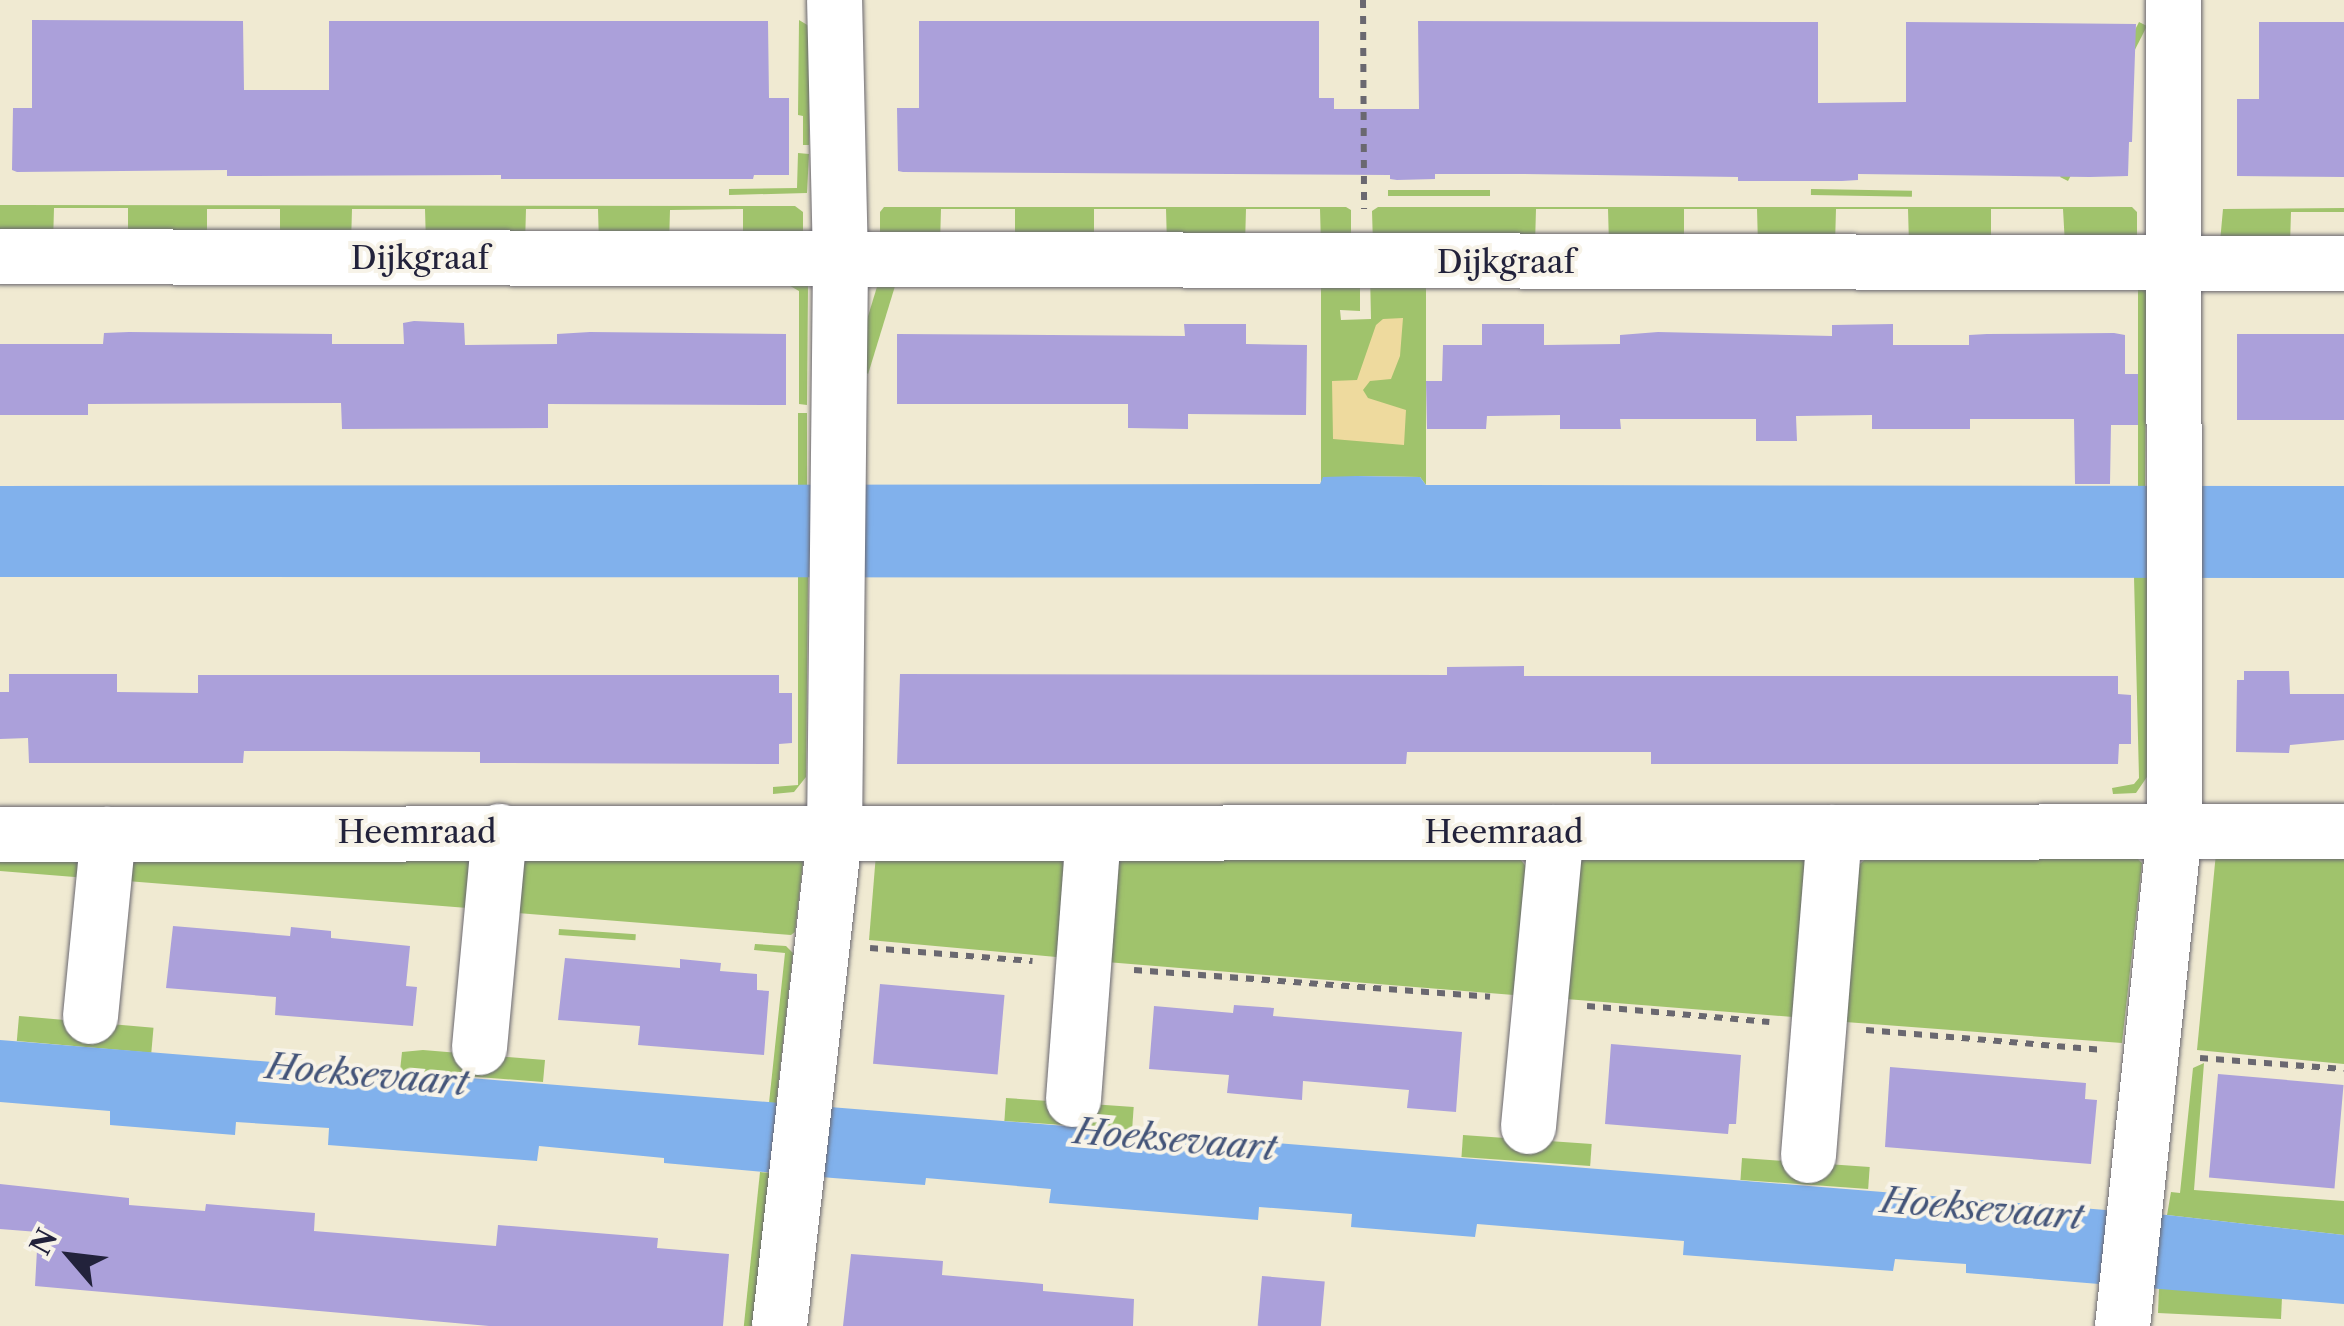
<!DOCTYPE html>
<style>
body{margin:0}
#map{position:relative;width:2344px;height:1326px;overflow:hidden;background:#f0ead2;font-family:"Libre Caslon Text",serif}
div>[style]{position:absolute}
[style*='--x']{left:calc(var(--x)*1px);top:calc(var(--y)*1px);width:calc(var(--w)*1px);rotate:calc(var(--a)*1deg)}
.green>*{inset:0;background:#a0c36c;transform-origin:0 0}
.sand>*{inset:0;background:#eeda9e}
.water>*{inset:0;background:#81b1ec}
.building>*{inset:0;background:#aba0da;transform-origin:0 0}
.path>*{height:6px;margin-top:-3px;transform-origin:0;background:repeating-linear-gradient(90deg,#6a6870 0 8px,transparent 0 16px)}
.roads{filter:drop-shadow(0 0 2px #6a6870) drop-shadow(0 0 2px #6a6870)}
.minor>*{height:55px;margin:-27.5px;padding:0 27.5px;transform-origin:27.5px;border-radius:27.5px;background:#fff}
span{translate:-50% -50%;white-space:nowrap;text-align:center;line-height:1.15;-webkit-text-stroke:8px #f7f3e8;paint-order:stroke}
.street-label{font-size:32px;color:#22223b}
.water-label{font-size:35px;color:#435479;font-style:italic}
.north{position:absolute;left:20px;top:1206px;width:100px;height:100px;-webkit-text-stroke:8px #f7f3e8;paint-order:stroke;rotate:298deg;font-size:28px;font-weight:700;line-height:40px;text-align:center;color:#22223b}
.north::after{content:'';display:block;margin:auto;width:35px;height:45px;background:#22223b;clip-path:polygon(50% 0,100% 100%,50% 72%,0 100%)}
</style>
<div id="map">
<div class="green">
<div style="clip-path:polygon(799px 20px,809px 26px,809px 145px,803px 145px,803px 116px,798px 115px)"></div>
<div style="left:2139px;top:22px;width:9px;height:174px;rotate:27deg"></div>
<div style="clip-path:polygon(798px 153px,809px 154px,807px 193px,729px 195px,729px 189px,797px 188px)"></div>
<div style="left:1811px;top:189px;width:101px;height:6px;rotate:1deg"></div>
<div style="left:1388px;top:190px;width:102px;height:6px"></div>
<div style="clip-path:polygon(0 205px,795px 206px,803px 212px,803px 237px,743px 245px,743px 209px,670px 210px,669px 245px,599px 245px,598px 209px,526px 209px,525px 245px,426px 245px,425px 209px,352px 209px,351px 245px,280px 245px,280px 209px,207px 209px,207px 244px,128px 244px,128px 208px,54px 208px,53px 244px,0 243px)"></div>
<div style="clip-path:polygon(884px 207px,1346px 207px,1351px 210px,1351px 245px,1321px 245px,1320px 209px,1246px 209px,1245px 245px,1167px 245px,1166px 209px,1094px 209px,1094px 245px,1015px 244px,1015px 209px,941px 209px,940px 244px,880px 240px,880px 212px)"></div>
<div style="clip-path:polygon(1378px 207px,2132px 207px,2137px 212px,2137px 240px,2065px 245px,2063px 209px,1991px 209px,1991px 245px,1909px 245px,1908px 209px,1836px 209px,1835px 245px,1758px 245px,1757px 209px,1684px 209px,1684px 245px,1609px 245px,1608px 209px,1536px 209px,1535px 245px,1373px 245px,1372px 211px)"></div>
<div style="clip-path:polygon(2344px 208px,2344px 212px,2291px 212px,2290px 245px,2220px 242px,2223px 209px)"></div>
<div style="clip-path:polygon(1321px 273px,1360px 273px,1360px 311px,1340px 310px,1341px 320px,1371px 319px,1370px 273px,1426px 274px,1426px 485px,1420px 477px,1358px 476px,1321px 484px)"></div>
<div style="left:880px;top:277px;width:17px;height:96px;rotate:17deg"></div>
<div style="clip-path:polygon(2138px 279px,2147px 286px,2145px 486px,2138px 486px)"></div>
<div style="clip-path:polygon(785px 283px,808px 285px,807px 405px,799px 404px,799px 291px)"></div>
<div style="left:798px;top:413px;width:9px;height:72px"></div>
<div style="clip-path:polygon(798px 576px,808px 576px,806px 777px,794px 792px,773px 794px,773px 787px,798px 785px)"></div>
<div style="clip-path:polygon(2134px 577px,2147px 577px,2147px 777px,2136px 793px,2113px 794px,2112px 788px,2134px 784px,2139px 778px)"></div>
<div style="clip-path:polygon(0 849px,69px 854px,87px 872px,87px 878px,0 871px)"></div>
<div style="clip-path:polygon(1803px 850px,1818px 873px,1805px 1018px,1553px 998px,1562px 876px,1586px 855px)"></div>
<div style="clip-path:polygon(2344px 851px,2344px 1064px,2197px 1050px,2216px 853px)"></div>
<div style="clip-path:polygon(137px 854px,462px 854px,482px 876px,480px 909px,114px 880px)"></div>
<div style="clip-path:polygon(529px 854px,799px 858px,803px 862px,795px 932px,791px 935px,506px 912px,509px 878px)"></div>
<div style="clip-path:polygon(876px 854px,1057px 854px,1075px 878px,1067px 958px,869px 940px)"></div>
<div style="clip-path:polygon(1125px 855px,1517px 855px,1535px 878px,1526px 996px,1094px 961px,1101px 877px)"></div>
<div style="clip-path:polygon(1870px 855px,2137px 858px,2142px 863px,2122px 1043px,1832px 1021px,1843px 879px)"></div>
<div style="left:559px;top:929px;width:77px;height:6px;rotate:4deg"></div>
<div style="clip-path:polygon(755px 944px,786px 946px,793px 953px,776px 1104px,769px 1103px,785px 953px,754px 950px)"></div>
<div style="left:19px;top:1016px;width:135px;height:25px;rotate:5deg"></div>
<div style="clip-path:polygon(423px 1050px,545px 1060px,543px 1082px,400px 1071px,402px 1052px)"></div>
<div style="clip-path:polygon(2204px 1063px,2194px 1190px,2344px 1201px,2344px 1235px,2167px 1215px,2171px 1192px,2180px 1193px,2193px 1068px)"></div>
<div style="left:1006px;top:1098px;width:128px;height:23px;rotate:4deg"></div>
<div style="left:1463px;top:1135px;width:129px;height:22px;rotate:4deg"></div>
<div style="left:1742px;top:1158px;width:128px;height:22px;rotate:4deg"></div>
<div style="left:760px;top:1172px;width:10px;height:155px;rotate:6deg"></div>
<div style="clip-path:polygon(2159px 1287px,2282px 1297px,2281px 1319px,2158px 1313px)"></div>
</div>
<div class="sand">
<div style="clip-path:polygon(1403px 318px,1400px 356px,1391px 379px,1370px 381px,1363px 390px,1368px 398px,1406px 410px,1404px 445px,1333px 439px,1332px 381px,1357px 380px,1376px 325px,1383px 319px)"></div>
</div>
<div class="water">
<div style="clip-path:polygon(1357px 476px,1420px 477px,1426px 485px,2344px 486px,2344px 578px,0 577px,0 486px,1320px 484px,1323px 477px)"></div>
<div style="clip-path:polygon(0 1040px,2167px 1215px,2344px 1235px,2344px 1304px,1966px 1273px,1966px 1264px,1895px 1259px,1893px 1271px,1683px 1255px,1684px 1241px,1477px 1224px,1475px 1237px,1351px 1227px,1352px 1214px,1259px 1207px,1258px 1220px,1049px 1203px,1051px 1189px,926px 1178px,925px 1185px,833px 1178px,664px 1163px,664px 1158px,539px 1146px,537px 1161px,328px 1145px,329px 1128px,236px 1122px,235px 1135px,110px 1125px,110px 1111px,0 1102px)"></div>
</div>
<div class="building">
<div style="clip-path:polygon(32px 20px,243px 21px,244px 90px,329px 90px,329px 21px,768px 21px,769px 98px,789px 98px,789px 175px,754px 175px,753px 179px,501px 179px,501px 175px,227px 176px,227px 170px,17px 172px,12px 170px,13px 108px,32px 108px)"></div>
<div style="clip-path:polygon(919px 21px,1319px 21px,1319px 98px,1334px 98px,1334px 109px,1419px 109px,1418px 21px,1818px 22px,1818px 103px,1906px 102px,1906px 22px,2136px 24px,2132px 142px,2129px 142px,2128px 176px,2090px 177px,1858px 174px,1858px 180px,1842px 181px,1738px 181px,1738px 177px,1523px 174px,1435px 174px,1435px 179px,1397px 180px,1390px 179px,1390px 175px,903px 172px,898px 171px,897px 108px,919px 108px)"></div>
<div style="clip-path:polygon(2259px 22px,2344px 22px,2344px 177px,2237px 176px,2237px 99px,2259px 99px)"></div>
<div style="clip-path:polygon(414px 321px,464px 323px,465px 345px,557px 344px,557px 334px,590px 332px,786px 334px,786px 405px,548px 404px,548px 428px,342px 429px,341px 403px,88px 404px,88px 415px,0 415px,0 344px,103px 344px,104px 333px,129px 332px,332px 334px,332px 344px,404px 344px,403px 323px)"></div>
<div style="clip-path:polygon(1184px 324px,1246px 324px,1246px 344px,1307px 345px,1306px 415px,1188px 414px,1188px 429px,1128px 428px,1128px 404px,897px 404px,897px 334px,1185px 336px)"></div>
<div style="clip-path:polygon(1482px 324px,1544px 324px,1544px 345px,1620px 344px,1620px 335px,1658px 332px,1832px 336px,1832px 325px,1893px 324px,1893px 345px,1969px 345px,1969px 335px,1987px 334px,2114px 333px,2125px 335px,2125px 374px,2138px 374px,2138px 425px,2111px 425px,2110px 484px,2075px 484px,2074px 419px,1970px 419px,1970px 429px,1872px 429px,1872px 415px,1796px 416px,1797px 441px,1756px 441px,1756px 419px,1620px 419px,1621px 429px,1560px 429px,1560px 415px,1487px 416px,1486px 429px,1427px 429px,1426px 381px,1442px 381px,1443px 345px,1482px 345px)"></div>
<div style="left:2344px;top:334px;width:86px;height:107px;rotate:90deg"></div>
<div style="clip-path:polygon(1524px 666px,1524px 676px,2118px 676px,2118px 694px,2131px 695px,2131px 744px,2119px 744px,2118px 764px,1651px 764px,1651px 752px,1407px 752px,1406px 764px,897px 764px,900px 674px,1447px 675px,1447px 667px)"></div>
<div style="clip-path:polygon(2244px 671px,2289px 671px,2290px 694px,2344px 694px,2344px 740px,2290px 745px,2289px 753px,2236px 752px,2237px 680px,2244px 680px)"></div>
<div style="clip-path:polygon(9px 674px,117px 674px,117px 692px,198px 693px,198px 675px,779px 675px,779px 693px,792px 693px,792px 743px,779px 744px,779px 764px,480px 763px,480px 752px,335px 751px,244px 751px,243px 763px,29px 763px,28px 738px,0 739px,0 692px,9px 692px)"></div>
<div style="clip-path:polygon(173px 926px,290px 936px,291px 927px,331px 931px,331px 938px,410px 946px,406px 986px,417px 987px,413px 1026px,275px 1015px,276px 997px,166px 988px)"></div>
<div style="clip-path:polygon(565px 958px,680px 968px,680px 959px,721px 963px,720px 971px,757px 974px,757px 990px,769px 991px,764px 1055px,638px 1045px,640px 1026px,558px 1020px)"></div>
<div style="left:880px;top:984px;width:125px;height:80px;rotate:5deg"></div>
<div style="clip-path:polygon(1234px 1005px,1274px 1008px,1273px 1016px,1462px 1032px,1456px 1112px,1407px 1108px,1409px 1090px,1303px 1081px,1302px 1100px,1227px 1093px,1229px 1075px,1149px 1069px,1154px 1006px,1233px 1013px)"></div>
<div style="clip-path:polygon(1611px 1044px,1741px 1055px,1736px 1124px,1729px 1124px,1728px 1134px,1605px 1124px)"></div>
<div style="clip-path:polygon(1890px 1067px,2086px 1083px,2085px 1099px,2097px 1100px,2091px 1164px,1885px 1147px)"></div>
<div style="left:2218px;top:1074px;width:126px;height:104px;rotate:5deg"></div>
<div style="clip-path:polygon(0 1184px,129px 1198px,129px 1205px,205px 1211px,206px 1204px,315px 1213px,314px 1231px,446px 1242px,496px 1246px,498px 1225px,658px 1238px,657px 1248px,729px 1254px,723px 1326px,489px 1326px,35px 1286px,38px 1232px,0 1229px)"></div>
<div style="clip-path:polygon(851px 1254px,943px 1261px,942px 1275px,1043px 1284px,1043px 1291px,1134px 1299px,1133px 1326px,843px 1326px)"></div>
<div style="left:1262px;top:1276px;width:63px;height:50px;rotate:5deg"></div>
</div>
<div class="path">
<div style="--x:1363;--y:0;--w:209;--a:89.7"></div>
<div style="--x:870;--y:948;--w:163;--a:4.6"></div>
<div style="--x:1134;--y:970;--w:357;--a:4.3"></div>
<div style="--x:1587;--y:1006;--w:183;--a:5"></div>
<div style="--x:1866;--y:1030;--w:238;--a:4.8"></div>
<div style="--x:2200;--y:1058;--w:144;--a:4.4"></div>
</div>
<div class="roads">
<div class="minor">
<div style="--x:0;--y:256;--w:2344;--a:0.17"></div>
<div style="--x:0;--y:834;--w:2344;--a:-0.07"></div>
<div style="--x:90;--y:1016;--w:183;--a:-84.4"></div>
<div style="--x:479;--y:1047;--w:217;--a:-84.7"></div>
<div style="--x:1073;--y:1099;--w:265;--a:-85.7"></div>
<div style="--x:1528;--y:1126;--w:295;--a:-84.6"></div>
<div style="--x:1808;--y:1155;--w:324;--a:-85.4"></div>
<div style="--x:779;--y:1326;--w:494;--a:-83.6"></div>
<div style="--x:834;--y:835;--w:574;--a:-89.4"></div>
<div style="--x:840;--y:261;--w:261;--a:-91.3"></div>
<div style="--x:2122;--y:1326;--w:499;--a:-84"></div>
<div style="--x:2174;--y:830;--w:830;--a:-90.07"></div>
</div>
</div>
<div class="street-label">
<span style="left:420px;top:258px">Dijkgraaf</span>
<span style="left:1506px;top:262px">Dijkgraaf</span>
<span style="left:417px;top:832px">Heemraad</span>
<span style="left:1504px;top:832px">Heemraad</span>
</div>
<div class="water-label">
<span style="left:367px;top:1075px;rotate:5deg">Hoeksevaart</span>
<span style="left:1175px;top:1140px;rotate:5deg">Hoeksevaart</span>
<span style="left:1982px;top:1209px;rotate:5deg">Hoeksevaart</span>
</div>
<div class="north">N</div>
</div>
